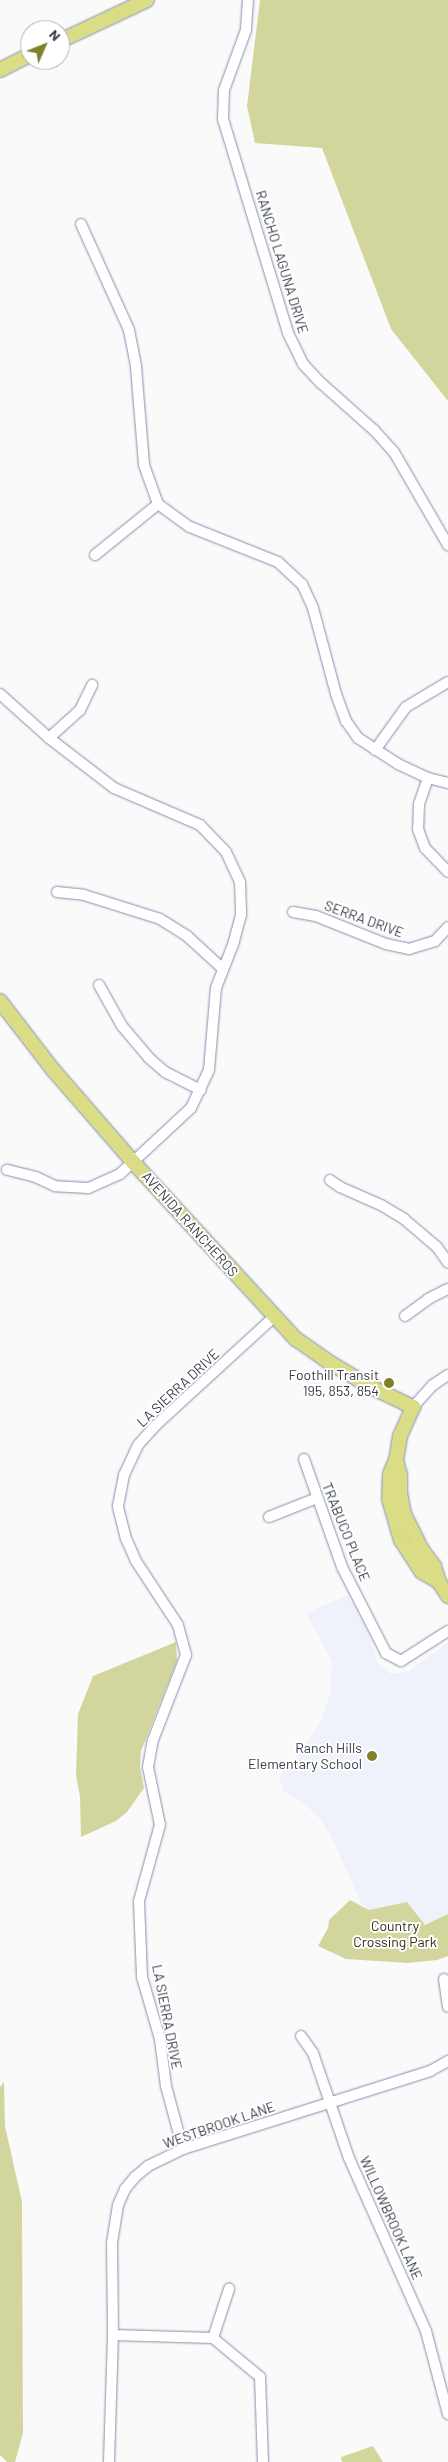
<!DOCTYPE html>
<style>
body{margin:0}
#map{position:relative;width:448px;height:2462px;overflow:hidden;background:#fafafa;font-family:Barlow,sans-serif}
div>[style]{position:absolute}
[style*='--x']{left:calc(var(--x)*1px);top:calc(var(--y)*1px);width:calc(var(--w)*1px);rotate:calc(var(--a)*1deg)}
.built>*{inset:0;background:#eff2fa}
.green>*{inset:0;background:#d3d69c}
.roads{filter:drop-shadow(0 0 1px #838fad) drop-shadow(0 0 1px #838fad)}
.minor>*{height:10px;margin:-5px;padding:0 5px;transform-origin:5px;border-radius:5px;background:#fff}
.major>*{height:14px;margin:-7px;padding:0 7px;transform-origin:7px;border-radius:7px;background:#dadc86}
.dots>*{width:14px;height:14px;translate:-50% -50%;box-sizing:border-box;border:2px solid #fff;border-radius:50%}
span{translate:-50% -50%;white-space:nowrap;text-align:center;line-height:1.15;-webkit-text-stroke:4px #fff;paint-order:stroke}
.street-label{font-size:14px;color:#373c49}
.poi-label{font-size:14px;color:#373c49}
.right{translate:-100% -50%;text-align:right}
.park-label{font-size:14px;color:#2e2f12}
.north{position:absolute;left:20px;top:20px;width:50px;height:50px;box-sizing:border-box;background:#fff;border:1px solid #afb1b6;border-radius:50%;rotate:46deg;font-size:14px;font-weight:700;line-height:20px;text-align:center;color:#373c49}
.north::after{content:'';display:block;margin:auto;width:18px;height:22px;background:#80822b;clip-path:polygon(50% 0,100% 100%,50% 72%,0 100%)}
</style>
<div id="map">
<div class="built">
<div style="clip-path:polygon(348px 1595px,368px 1633px,377px 1662px,391px 1674px,410px 1671px,448px 1642px,448px 1914px,425px 1926px,407px 1902px,369px 1911px,360px 1901px,331px 1836px,320px 1819px,307px 1806px,283px 1791px,280px 1780px,282px 1772px,304px 1748px,322px 1719px,330px 1693px,332px 1662px,306px 1613px)"></div>
</div>
<div class="green">
<div style="clip-path:polygon(260px 0,448px 0,448px 401px,391px 329px,322px 148px,255px 143px,247px 106px)"></div>
<div style="clip-path:polygon(176px 1642px,177px 1661px,141px 1751px,140px 1766px,144px 1788px,127px 1812px,116px 1821px,81px 1837px,80px 1797px,76px 1775px,78px 1714px,93px 1676px)"></div>
<div style="clip-path:polygon(350px 1900px,369px 1910px,407px 1902px,425px 1925px,448px 1914px,448px 1956px,437px 1960px,408px 1963px,346px 1959px,318px 1946px,328px 1928px,329px 1920px)"></div>
<div style="clip-path:polygon(4px 2082px,5px 2126px,22px 2202px,23px 2433px,15px 2462px,7px 2462px,0 2455px,0 2087px)"></div>
<div style="clip-path:polygon(373px 2446px,383px 2462px,342px 2462px,341px 2457px)"></div>
</div>
<div class="roads">
<div class="minor">
<div style="--x:248;--y:0;--w:30;--a:94"></div>
<div style="--x:246;--y:30;--w:64;--a:110.1"></div>
<div style="--x:224;--y:90;--w:29;--a:92"></div>
<div style="--x:223;--y:119;--w:224;--a:73.1"></div>
<div style="--x:288;--y:333;--w:34;--a:64"></div>
<div style="--x:303;--y:364;--w:26;--a:47"></div>
<div style="--x:321;--y:383;--w:71;--a:41.6"></div>
<div style="--x:374;--y:430;--w:30;--a:48"></div>
<div style="--x:394;--y:452;--w:108;--a:59.9"></div>
<div style="--x:81;--y:224;--w:116;--a:65.6"></div>
<div style="--x:129;--y:330;--w:38;--a:79"></div>
<div style="--x:136;--y:367;--w:98;--a:85.3"></div>
<div style="--x:144;--y:465;--w:41;--a:70.3"></div>
<div style="--x:158;--y:504;--w:39;--a:36"></div>
<div style="--x:190;--y:527;--w:95;--a:21.7"></div>
<div style="--x:278;--y:562;--w:33;--a:43"></div>
<div style="--x:302;--y:584;--w:26;--a:65"></div>
<div style="--x:313;--y:608;--w:89;--a:75"></div>
<div style="--x:336;--y:694;--w:29;--a:70"></div>
<div style="--x:346;--y:721;--w:21;--a:55"></div>
<div style="--x:358;--y:738;--w:48;--a:33"></div>
<div style="--x:398;--y:764;--w:33;--a:25"></div>
<div style="--x:428;--y:778;--w:21;--a:14"></div>
<div style="--x:95;--y:555;--w:81;--a:-39"></div>
<div style="--x:0;--y:694;--w:66;--a:41.9"></div>
<div style="--x:49;--y:738;--w:82;--a:37.6"></div>
<div style="--x:114;--y:788;--w:94;--a:23.3"></div>
<div style="--x:200;--y:825;--w:37;--a:46"></div>
<div style="--x:226;--y:852;--w:33;--a:65"></div>
<div style="--x:240;--y:882;--w:33;--a:88"></div>
<div style="--x:241;--y:915;--w:28;--a:105"></div>
<div style="--x:234;--y:942;--w:49;--a:111.4"></div>
<div style="--x:216;--y:988;--w:82;--a:94.9"></div>
<div style="--x:209;--y:1070;--w:42;--a:115.3"></div>
<div style="--x:191;--y:1108;--w:97;--a:137.1"></div>
<div style="--x:120;--y:1174;--w:35;--a:156"></div>
<div style="--x:88;--y:1188;--w:33;--a:-177"></div>
<div style="--x:55;--y:1186;--w:21;--a:-155"></div>
<div style="--x:36;--y:1177;--w:30;--a:-166"></div>
<div style="--x:49;--y:738;--w:42;--a:-42.1"></div>
<div style="--x:80;--y:710;--w:28;--a:-64"></div>
<div style="--x:375;--y:750;--w:53;--a:-54.2"></div>
<div style="--x:406;--y:707;--w:49;--a:-30.8"></div>
<div style="--x:428;--y:778;--w:28;--a:109"></div>
<div style="--x:419;--y:804;--w:25;--a:92"></div>
<div style="--x:418;--y:829;--w:20;--a:70"></div>
<div style="--x:425;--y:848;--w:33;--a:46"></div>
<div style="--x:57;--y:892;--w:27;--a:6"></div>
<div style="--x:84;--y:895;--w:80;--a:17.5"></div>
<div style="--x:160;--y:919;--w:32;--a:32"></div>
<div style="--x:187;--y:936;--w:49;--a:42.5"></div>
<div style="--x:293;--y:912;--w:23;--a:10"></div>
<div style="--x:316;--y:916;--w:75;--a:21.8"></div>
<div style="--x:386;--y:944;--w:24;--a:12"></div>
<div style="--x:409;--y:949;--w:27;--a:-17"></div>
<div style="--x:435;--y:941;--w:19;--a:-47"></div>
<div style="--x:99;--y:985;--w:47;--a:60.7"></div>
<div style="--x:122;--y:1026;--w:42;--a:49.8"></div>
<div style="--x:149;--y:1058;--w:21;--a:41"></div>
<div style="--x:165;--y:1072;--w:40;--a:26.6"></div>
<div style="--x:330;--y:1180;--w:12;--a:35"></div>
<div style="--x:340;--y:1187;--w:45;--a:23.7"></div>
<div style="--x:381;--y:1205;--w:27;--a:31"></div>
<div style="--x:404;--y:1219;--w:43;--a:40.3"></div>
<div style="--x:437;--y:1247;--w:19;--a:55"></div>
<div style="--x:405;--y:1316;--w:29;--a:-36"></div>
<div style="--x:428;--y:1299;--w:22;--a:-27"></div>
<div style="--x:413;--y:1407;--w:30;--a:-48"></div>
<div style="--x:433;--y:1385;--w:18;--a:-34"></div>
<div style="--x:304;--y:1459;--w:114;--a:70.6"></div>
<div style="--x:342;--y:1567;--w:97;--a:62.9"></div>
<div style="--x:386;--y:1653;--w:17;--a:28"></div>
<div style="--x:401;--y:1661;--w:56;--a:-32.6"></div>
<div style="--x:269;--y:1517;--w:52;--a:-21.6"></div>
<div style="--x:444;--y:1979;--w:28;--a:82"></div>
<div style="--x:301;--y:2036;--w:21;--a:55"></div>
<div style="--x:313;--y:2053;--w:111;--a:71.1"></div>
<div style="--x:349;--y:2158;--w:189;--a:66"></div>
<div style="--x:426;--y:2331;--w:86;--a:75.2"></div>
<div style="--x:183;--y:2149;--w:65;--a:-105.1"></div>
<div style="--x:166;--y:2086;--w:47;--a:-97.3"></div>
<div style="--x:160;--y:2039;--w:65;--a:-106.2"></div>
<div style="--x:142;--y:1977;--w:76;--a:-92.3"></div>
<div style="--x:139;--y:1901;--w:79;--a:-74.6"></div>
<div style="--x:160;--y:1825;--w:59;--a:-101.7"></div>
<div style="--x:148;--y:1767;--w:27;--a:-80"></div>
<div style="--x:153;--y:1740;--w:91;--a:-68.8"></div>
<div style="--x:186;--y:1655;--w:31;--a:-105"></div>
<div style="--x:178;--y:1625;--w:77;--a:-123.3"></div>
<div style="--x:136;--y:1561;--w:24;--a:-114"></div>
<div style="--x:126;--y:1539;--w:34;--a:-104"></div>
<div style="--x:118;--y:1506;--w:32;--a:-79"></div>
<div style="--x:124;--y:1475;--w:33;--a:-65"></div>
<div style="--x:138;--y:1445;--w:27;--a:-48"></div>
<div style="--x:156;--y:1425;--w:160;--a:-42.5"></div>
<div style="--x:113;--y:2335;--w:100;--a:1.7"></div>
<div style="--x:213;--y:2338;--w:61;--a:39.7"></div>
<div style="--x:260;--y:2377;--w:85;--a:88"></div>
<div style="--x:213;--y:2338;--w:52;--a:-71.9"></div>
<div style="--x:109;--y:2462;--w:127;--a:-88.2"></div>
<div style="--x:113;--y:2335;--w:92;--a:-90.6"></div>
<div style="--x:112;--y:2243;--w:38;--a:-81"></div>
<div style="--x:118;--y:2205;--w:17;--a:-66"></div>
<div style="--x:125;--y:2189;--w:16;--a:-50"></div>
<div style="--x:135;--y:2177;--w:17;--a:-40"></div>
<div style="--x:148;--y:2166;--w:39;--a:-26"></div>
<div style="--x:183;--y:2149;--w:259;--a:-17.5"></div>
<div style="--x:430;--y:2071;--w:21;--a:-29"></div>
</div>
<div class="major">
<div style="--x:60;--y:41;--w:96;--a:-25.2"></div>
<div style="--x:0;--y:70;--w:34;--a:-27"></div>
<div style="--x:0;--y:1001;--w:88;--a:52.4"></div>
<div style="--x:54;--y:1071;--w:121;--a:49"></div>
<div style="--x:133;--y:1162;--w:241;--a:47.4"></div>
<div style="--x:296;--y:1339;--w:38;--a:35"></div>
<div style="--x:327;--y:1361;--w:51;--a:30.6"></div>
<div style="--x:371;--y:1387;--w:47;--a:25.5"></div>
<div style="--x:413;--y:1407;--w:32;--a:114"></div>
<div style="--x:400;--y:1436;--w:24;--a:99"></div>
<div style="--x:396;--y:1460;--w:15;--a:113"></div>
<div style="--x:390;--y:1474;--w:25;--a:92"></div>
<div style="--x:389;--y:1499;--w:43;--a:73.7"></div>
<div style="--x:401;--y:1540;--w:38;--a:57"></div>
<div style="--x:422;--y:1572;--w:20;--a:30"></div>
<div style="--x:396;--y:1460;--w:16;--a:75"></div>
<div style="--x:400;--y:1475;--w:17;--a:90"></div>
<div style="--x:400;--y:1492;--w:22;--a:80"></div>
<div style="--x:404;--y:1514;--w:40;--a:63.4"></div>
<div style="--x:422;--y:1550;--w:20;--a:53"></div>
<div style="--x:434;--y:1566;--w:17;--a:73"></div>
<div style="--x:439;--y:1582;--w:17;--a:57"></div>
</div>
</div>
<div class="dots">
<div style="left:389px;top:1383px;background:#80822b"></div>
<div style="left:372px;top:1756px;background:#80822b"></div>
</div>
<div class="street-label">
<span style="left:282px;top:262px;rotate:73deg">RANCHO LAGUNA DRIVE</span>
<span style="left:364px;top:919px;rotate:20deg">SERRA DRIVE</span>
<span style="left:190px;top:1224px;rotate:48deg">AVENIDA RANCHEROS</span>
<span style="left:178px;top:1388px;rotate:-43deg">LA SIERRA DRIVE</span>
<span style="left:346px;top:1532px;rotate:68deg">TRABUCO PLACE</span>
<span style="left:167px;top:2017px;rotate:79deg">LA SIERRA DRIVE</span>
<span style="left:219px;top:2125px;rotate:-19deg">WESTBROOK LANE</span>
<span style="left:391px;top:2218px;rotate:66deg">WILLOWBROOK LANE</span>
</div>
<div class="poi-label">
<span class="right" style="left:379px;top:1383px">Foothill Transit<br>195, 853, 854</span>
<span class="right" style="left:362px;top:1756px">Ranch Hills<br>Elementary School</span>
</div>
<div class="park-label">
<span style="left:395px;top:1934px">Country<br>Crossing Park</span>
</div>
<div class="north">N</div>
</div>
